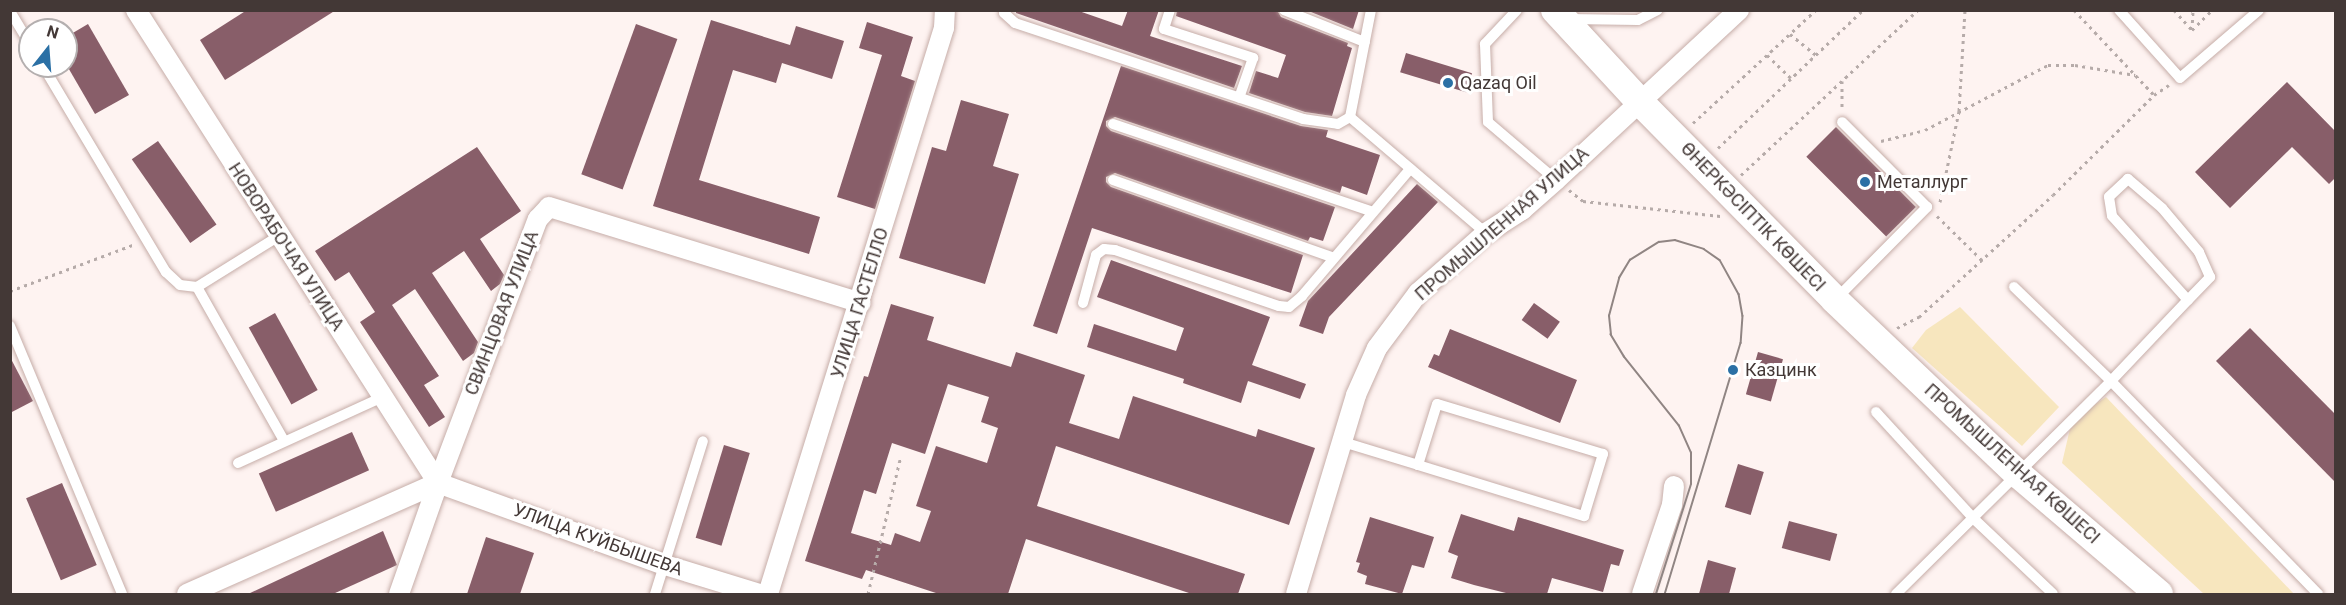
<!DOCTYPE html>
<meta charset="utf-8">
<style>
body{margin:0}
#map{position:relative;width:2346px;height:605px;overflow:hidden;background:#fef3f1;font-family:Roboto,sans-serif}
div>[style]{position:absolute}
[style*='--x']{left:calc(var(--x)*1px);top:calc(var(--y)*1px);width:calc(var(--w)*1px);rotate:calc(var(--a)*1deg)}
.green>*{inset:0;background:#f7e6be}
.building>*{inset:0;background:#885e69;transform-origin:0 0}
.path>*{height:3px;margin-top:-1.5px;transform-origin:0;background:repeating-linear-gradient(90deg,#b6aba9 0 3px,transparent 0 7.5px)}
.roads{filter:drop-shadow(0 0 2px #c6ada8) drop-shadow(0 0 2px #c6ada8)}
.service>*{height:10px;margin:-5px;padding:0 5px;transform-origin:5px;border-radius:5px;background:#fff}
.minor>*{height:20px;margin:-10px;padding:0 10px;transform-origin:10px;border-radius:10px;background:#fff}
.secondary>*{height:28px;margin:-14px;padding:0 14px;transform-origin:14px;border-radius:14px;background:#fff}
.tram>*{height:1.5px;margin:-0.75px;padding:0 0.75px;transform-origin:0.75px;border-radius:0.75px;background:#908583}
.dots>*{width:16px;height:16px;translate:-50% -50%;box-sizing:border-box;border:3px solid #fff;border-radius:50%}
span{translate:-50% -50%;white-space:nowrap;text-align:center;line-height:1.15;-webkit-text-stroke:6px #fff;paint-order:stroke}
.poi-label{font-size:18px;color:#433836}
.left{translate:0 -50%;text-align:left}
.street-label{font-size:18px;color:#433836}
.frame{position:absolute;inset:0;border:12px solid #433836;pointer-events:none}
.north{position:absolute;left:18px;top:18px;width:60px;height:60px;box-sizing:border-box;background:#fff;border:2px solid #b4afaf;border-radius:50%;rotate:17deg;font-size:16px;font-weight:700;line-height:24px;text-align:center;color:#433836}
.north::after{content:'';display:block;margin:auto;width:21px;height:27px;background:#2b70a5;clip-path:polygon(50% 0,100% 100%,50% 72%,0 100%)}
</style>
<div id="map">
<div class="green">
<div style="clip-path:polygon(1960px 307px,2059px 407px,2022px 446px,1912px 348px,1926px 330px)"></div>
<div style="clip-path:polygon(2106px 397px,2294px 594px,2204px 594px,2062px 463px,2072px 420px)"></div>
</div>
<div class="building">
<div style="clip-path:polygon(247px 10px,336px 10px,225px 80px,200px 40px)"></div>
<div style="clip-path:polygon(1016px 10px,1076px 10px,1122px 26px,1128px 10px,1159px 10px,1150px 36px,1242px 66px,1234px 88px,1016px 13px)"></div>
<div style="clip-path:polygon(1177px 10px,1277px 10px,1281px 17px,1348px 43px,1347px 46px,1352px 48px,1332px 116px,1305px 112px,1249px 93px,1256px 71px,1278px 78px,1286px 55px,1176px 16px)"></div>
<div style="clip-path:polygon(1306px 10px,1359px 10px,1353px 29px)"></div>
<div style="clip-path:polygon(711px 20px,790px 45px,796px 26px,844px 41px,832px 79px,782px 63px,776px 83px,733px 70px,699px 180px,820px 217px,809px 254px,653px 206px)"></div>
<div style="clip-path:polygon(867px 22px,913px 37px,901px 76px,915px 81px,875px 209px,837px 197px,882px 55px,859px 48px)"></div>
<div style="clip-path:polygon(88px 24px,129px 95px,95px 114px,66px 64px,66px 37px)"></div>
<div style="left:636px;top:24px;width:44px;height:160px;rotate:20deg"></div>
<div style="left:1406px;top:53px;width:69px;height:20px;rotate:17deg"></div>
<div style="clip-path:polygon(1121px 66px,1301px 126px,1328px 130px,1326px 137px,1380px 155px,1367px 195px,1342px 186px,1340px 193px,1115px 117px,1106px 121px,1106px 126px,1111px 131px,1335px 207px,1323px 241px,1310px 237px,1308px 241px,1115px 173px,1106px 177px,1106px 182px,1111px 187px,1303px 255px,1291px 293px,1092px 228px,1057px 334px,1033px 326px)"></div>
<div style="clip-path:polygon(2287px 82px,2336px 132px,2336px 177px,2329px 184px,2292px 147px,2230px 208px,2195px 172px)"></div>
<div style="clip-path:polygon(961px 100px,1009px 114px,993px 166px,1019px 174px,985px 284px,899px 258px,932px 147px,946px 151px)"></div>
<div style="left:1836px;top:127px;width:113px;height:42px;rotate:45deg"></div>
<div style="left:158px;top:141px;width:102px;height:32px;rotate:55deg"></div>
<div style="clip-path:polygon(477px 147px,521px 211px,480px 239px,504px 275px,500px 284px,491px 291px,464px 251px,432px 273px,478px 342px,474px 353px,463px 361px,415px 289px,392px 305px,439px 376px,424px 385px,445px 417px,429px 427px,360px 322px,375px 312px,349px 272px,335px 281px,315px 251px)"></div>
<div style="clip-path:polygon(1417px 184px,1438px 202px,1329px 317px,1323px 334px,1299px 326px,1308px 301px)"></div>
<div style="clip-path:polygon(1111px 260px,1270px 317px,1252px 365px,1306px 384px,1300px 399px,1248px 381px,1241px 403px,1183px 383px,1184px 379px,1087px 347px,1094px 324px,1176px 351px,1184px 328px,1097px 297px)"></div>
<div style="left:1534px;top:303px;width:32px;height:21px;rotate:36deg"></div>
<div style="clip-path:polygon(evenodd,891px 304px,934px 317px,927px 340px,1011px 367px,1016px 352px,1085px 375px,1069px 423px,1119px 439px,1133px 396px,1256px 437px,1258px 429px,1315px 448px,1289px 525px,1056px 446px,1037px 506px,1245px 574px,1238px 594px,1192px 594px,1026px 539px,1008px 594px,939px 594px,866px 570px,862px 579px,805px 561px,864px 376px,868px 377px,891px 304px,948px 384px,989px 397px,981px 422px,998px 428px,987px 463px,936px 446px,916px 506px,931px 511px,920px 542px,895px 533px,891px 545px,851px 533px,864px 490px,876px 494px,892px 443px,925px 454px,948px 384px)"></div>
<div style="left:275px;top:313px;width:88px;height:30px;rotate:61deg"></div>
<div style="clip-path:polygon(2250px 328px,2336px 415px,2336px 483px,2216px 361px)"></div>
<div style="clip-path:polygon(1450px 329px,1577px 380px,1560px 423px,1428px 367px,1434px 354px,1439px 356px)"></div>
<div style="left:1758px;top:352px;width:26px;height:44px;rotate:16deg"></div>
<div style="clip-path:polygon(10px 357px,33px 401px,10px 413px)"></div>
<div style="left:352px;top:432px;width:42px;height:102px;rotate:66deg"></div>
<div style="left:724px;top:445px;width:27px;height:97px;rotate:17deg"></div>
<div style="left:1738px;top:464px;width:27px;height:45px;rotate:17deg"></div>
<div style="left:62px;top:483px;width:89px;height:39px;rotate:67deg"></div>
<div style="clip-path:polygon(1461px 514px,1514px 531px,1518px 517px,1624px 550px,1619px 566px,1611px 564px,1603px 592px,1552px 578px,1547px 594px,1510px 594px,1474px 585px,1451px 578px,1458px 556px,1448px 552px)"></div>
<div style="clip-path:polygon(1370px 517px,1434px 537px,1424px 568px,1412px 565px,1402px 594px,1365px 584px,1367px 576px,1357px 572px,1360px 563px,1356px 562px)"></div>
<div style="left:1789px;top:521px;width:50px;height:28px;rotate:15deg"></div>
<div style="clip-path:polygon(383px 531px,397px 565px,333px 594px,248px 594px)"></div>
<div style="clip-path:polygon(486px 537px,534px 553px,520px 594px,467px 594px)"></div>
<div style="clip-path:polygon(1708px 560px,1736px 568px,1729px 594px,1699px 594px)"></div>
</div>
<div class="path">
<div style="--x:2074;--y:10;--w:117;--a:46.7"></div>
<div style="--x:2174;--y:10;--w:27;--a:48"></div>
<div style="--x:2192;--y:30;--w:28;--a:-45"></div>
<div style="--x:2192;--y:30;--w:20;--a:-87"></div>
<div style="--x:1790;--y:34;--w:33;--a:39"></div>
<div style="--x:1767;--y:55;--w:33;--a:44"></div>
<div style="--x:1842;--y:81;--w:28;--a:90"></div>
<div style="--x:1693;--y:123;--w:167;--a:-42.6"></div>
<div style="--x:1881;--y:141;--w:45;--a:-14"></div>
<div style="--x:1925;--y:130;--w:139;--a:-27.9"></div>
<div style="--x:2048;--y:65;--w:27;--a:0"></div>
<div style="--x:2075;--y:65;--w:61;--a:9.5"></div>
<div style="--x:1718;--y:148;--w:200;--a:-43.6"></div>
<div style="--x:1741;--y:175;--w:242;--a:-43"></div>
<div style="--x:1569;--y:190;--w:18;--a:38"></div>
<div style="--x:1583;--y:201;--w:138;--a:6.2"></div>
<div style="--x:1940;--y:202;--w:93;--a:-78.2"></div>
<div style="--x:1959;--y:111;--w:101;--a:-86.6"></div>
<div style="--x:1937;--y:216;--w:63;--a:44.4"></div>
<div style="--x:10;--y:291;--w:134;--a:-20.6"></div>
<div style="--x:1897;--y:328;--w:25;--a:-27"></div>
<div style="--x:1919;--y:317;--w:181;--a:-42.3"></div>
<div style="--x:2053;--y:195;--w:142;--a:-44.7"></div>
<div style="--x:2154;--y:95;--w:18;--a:-34"></div>
<div style="--x:868;--y:594;--w:142;--a:-76.6"></div>
</div>
<div class="roads">
<div class="service">
<div style="--x:1005;--y:10;--w:3;--a:108"></div>
<div style="--x:1004;--y:13;--w:15;--a:42"></div>
<div style="--x:1015;--y:23;--w:304;--a:18.4"></div>
<div style="--x:1303;--y:119;--w:35;--a:8"></div>
<div style="--x:1338;--y:124;--w:14;--a:-30"></div>
<div style="--x:1170;--y:10;--w:20;--a:108"></div>
<div style="--x:1164;--y:29;--w:94;--a:18"></div>
<div style="--x:1253;--y:58;--w:42;--a:109.3"></div>
<div style="--x:1284;--y:10;--w:87;--a:21.6"></div>
<div style="--x:1371;--y:10;--w:109;--a:101.1"></div>
<div style="--x:1350;--y:117;--w:179;--a:40.5"></div>
<div style="--x:1517;--y:10;--w:47;--a:133.3"></div>
<div style="--x:1485;--y:44;--w:78;--a:87.8"></div>
<div style="--x:1488;--y:122;--w:89;--a:40.5"></div>
<div style="--x:2119;--y:10;--w:91;--a:48.1"></div>
<div style="--x:2180;--y:78;--w:104;--a:-40.7"></div>
<div style="--x:10;--y:11;--w:39;--a:59"></div>
<div style="--x:1569;--y:19;--w:69;--a:0.8"></div>
<div style="--x:1638;--y:20;--w:22;--a:-27"></div>
<div style="--x:43;--y:66;--w:240;--a:59.2"></div>
<div style="--x:166;--y:272;--w:19;--a:43"></div>
<div style="--x:180;--y:285;--w:17;--a:7"></div>
<div style="--x:197;--y:287;--w:97;--a:-31.9"></div>
<div style="--x:1113;--y:124;--w:274;--a:18.7"></div>
<div style="--x:1113;--y:180;--w:234;--a:19.4"></div>
<div style="--x:197;--y:287;--w:177;--a:60.5"></div>
<div style="--x:2014;--y:287;--w:135;--a:44.1"></div>
<div style="--x:2111;--y:381;--w:297;--a:45.8"></div>
<div style="--x:1835;--y:300;--w:131;--a:-45.3"></div>
<div style="--x:1927;--y:207;--w:120;--a:-135"></div>
<div style="--x:1083;--y:303;--w:50;--a:-74.8"></div>
<div style="--x:1096;--y:255;--w:10;--a:-37"></div>
<div style="--x:1104;--y:249;--w:11;--a:5"></div>
<div style="--x:1115;--y:250;--w:173;--a:18.9"></div>
<div style="--x:1279;--y:306;--w:10;--a:6"></div>
<div style="--x:1289;--y:307;--w:17;--a:-40"></div>
<div style="--x:1302;--y:296;--w:167;--a:-49.6"></div>
<div style="--x:10;--y:326;--w:290;--a:67.3"></div>
<div style="--x:1876;--y:412;--w:144;--a:47.5"></div>
<div style="--x:1973;--y:518;--w:110;--a:43.5"></div>
<div style="--x:1343;--y:442;--w:78;--a:17"></div>
<div style="--x:1418;--y:465;--w:174;--a:17.1"></div>
<div style="--x:1584;--y:516;--w:65;--a:-73"></div>
<div style="--x:1603;--y:454;--w:173;--a:-163.2"></div>
<div style="--x:1437;--y:404;--w:64;--a:107.3"></div>
<div style="--x:238;--y:463;--w:159;--a:-24.5"></div>
<div style="--x:655;--y:594;--w:160;--a:-72.6"></div>
<div style="--x:1896;--y:594;--w:303;--a:-44.7"></div>
<div style="--x:2111;--y:381;--w:112;--a:-46.5"></div>
<div style="--x:2188;--y:300;--w:32;--a:-46"></div>
<div style="--x:2210;--y:277;--w:27;--a:-114"></div>
<div style="--x:2199;--y:252;--w:57;--a:-130.1"></div>
<div style="--x:2162;--y:208;--w:45;--a:-139.5"></div>
<div style="--x:2128;--y:179;--w:26;--a:137"></div>
<div style="--x:2109;--y:197;--w:19;--a:81"></div>
<div style="--x:2112;--y:216;--w:113;--a:47.9"></div>
</div>
<div class="minor">
<div style="--x:136;--y:10;--w:561;--a:57.44"></div>
<div style="--x:438;--y:483;--w:241;--a:19.9"></div>
<div style="--x:665;--y:565;--w:99;--a:17"></div>
<div style="--x:187;--y:594;--w:274;--a:-23.9"></div>
<div style="--x:399;--y:594;--w:118;--a:-70.6"></div>
<div style="--x:438;--y:483;--w:282;--a:-69.3"></div>
<div style="--x:538;--y:219;--w:16;--a:-47"></div>
<div style="--x:549;--y:207;--w:326;--a:17.1"></div>
<div style="--x:768;--y:594;--w:593;--a:-72.73"></div>
<div style="--x:944;--y:28;--w:18;--a:-87"></div>
<div style="--x:1296;--y:594;--w:208;--a:-73.2"></div>
<div style="--x:1356;--y:395;--w:51;--a:-65.9"></div>
<div style="--x:1377;--y:348;--w:69;--a:-53.3"></div>
<div style="--x:1418;--y:293;--w:91;--a:-41.4"></div>
<div style="--x:1486;--y:233;--w:43;--a:-32.6"></div>
<div style="--x:1522;--y:210;--w:45;--a:-41.4"></div>
<div style="--x:1556;--y:180;--w:250;--a:-42.9"></div>
<div style="--x:1642;--y:594;--w:94;--a:-71.4"></div>
<div style="--x:1672;--y:505;--w:19;--a:-84"></div>
</div>
<div class="secondary">
<div style="--x:1555;--y:10;--w:125;--a:47.3"></div>
<div style="--x:1640;--y:102;--w:278;--a:45.4"></div>
<div style="--x:1835;--y:300;--w:253;--a:43.6"></div>
<div style="--x:2018;--y:474;--w:185;--a:40.4"></div>
</div>
</div>
<div class="tram">
<div style="--x:1656;--y:594;--w:115;--a:-72.3"></div>
<div style="--x:1691;--y:484;--w:31;--a:-90"></div>
<div style="--x:1691;--y:453;--w:30;--a:-114"></div>
<div style="--x:1679;--y:426;--w:88;--a:-128.6"></div>
<div style="--x:1624;--y:357;--w:26;--a:-121"></div>
<div style="--x:1611;--y:335;--w:19;--a:-96"></div>
<div style="--x:1609;--y:316;--w:39;--a:-75"></div>
<div style="--x:1619;--y:278;--w:21;--a:-59"></div>
<div style="--x:1630;--y:260;--w:34;--a:-32"></div>
<div style="--x:1659;--y:242;--w:16;--a:-7"></div>
<div style="--x:1675;--y:240;--w:30;--a:17"></div>
<div style="--x:1704;--y:249;--w:19;--a:35"></div>
<div style="--x:1720;--y:260;--w:39;--a:61"></div>
<div style="--x:1739;--y:294;--w:22;--a:80"></div>
<div style="--x:1743;--y:316;--w:27;--a:94"></div>
<div style="--x:1741;--y:343;--w:262;--a:106.8"></div>
</div>
<div class="dots">
<div style="left:1448px;top:83px;background:#2b70a5"></div>
<div style="left:1865px;top:182px;background:#2b70a5"></div>
<div style="left:1733px;top:370px;background:#2b70a5"></div>
</div>
<div class="poi-label">
<span class="left" style="left:1460px;top:83px">Qazaq Oil</span>
<span class="left" style="left:1877px;top:182px">Металлург</span>
<span class="left" style="left:1745px;top:370px">Казцинк</span>
</div>
<div class="street-label">
<span style="left:1753px;top:217px;rotate:46deg">ӨНЕРКӘСІПТІК КӨШЕСІ</span>
<span style="left:1502px;top:224px;rotate:-41deg">ПРОМЫШЛЕННАЯ УЛИЦА</span>
<span style="left:286px;top:247px;rotate:57deg">НОВОРАБОЧАЯ УЛИЦА</span>
<span style="left:860px;top:303px;rotate:-73deg">УЛИЦА ГАСТЕЛЛО</span>
<span style="left:502px;top:313px;rotate:-69deg">СВИНЦОВАЯ УЛИЦА</span>
<span style="left:2012px;top:464px;rotate:42deg">ПРОМЫШЛЕННАЯ КӨШЕСІ</span>
<span style="left:598px;top:540px;rotate:20deg">УЛИЦА КУЙБЫШЕВА</span>
</div>
<div class="frame"></div>
<div class="north">N</div>
</div>
